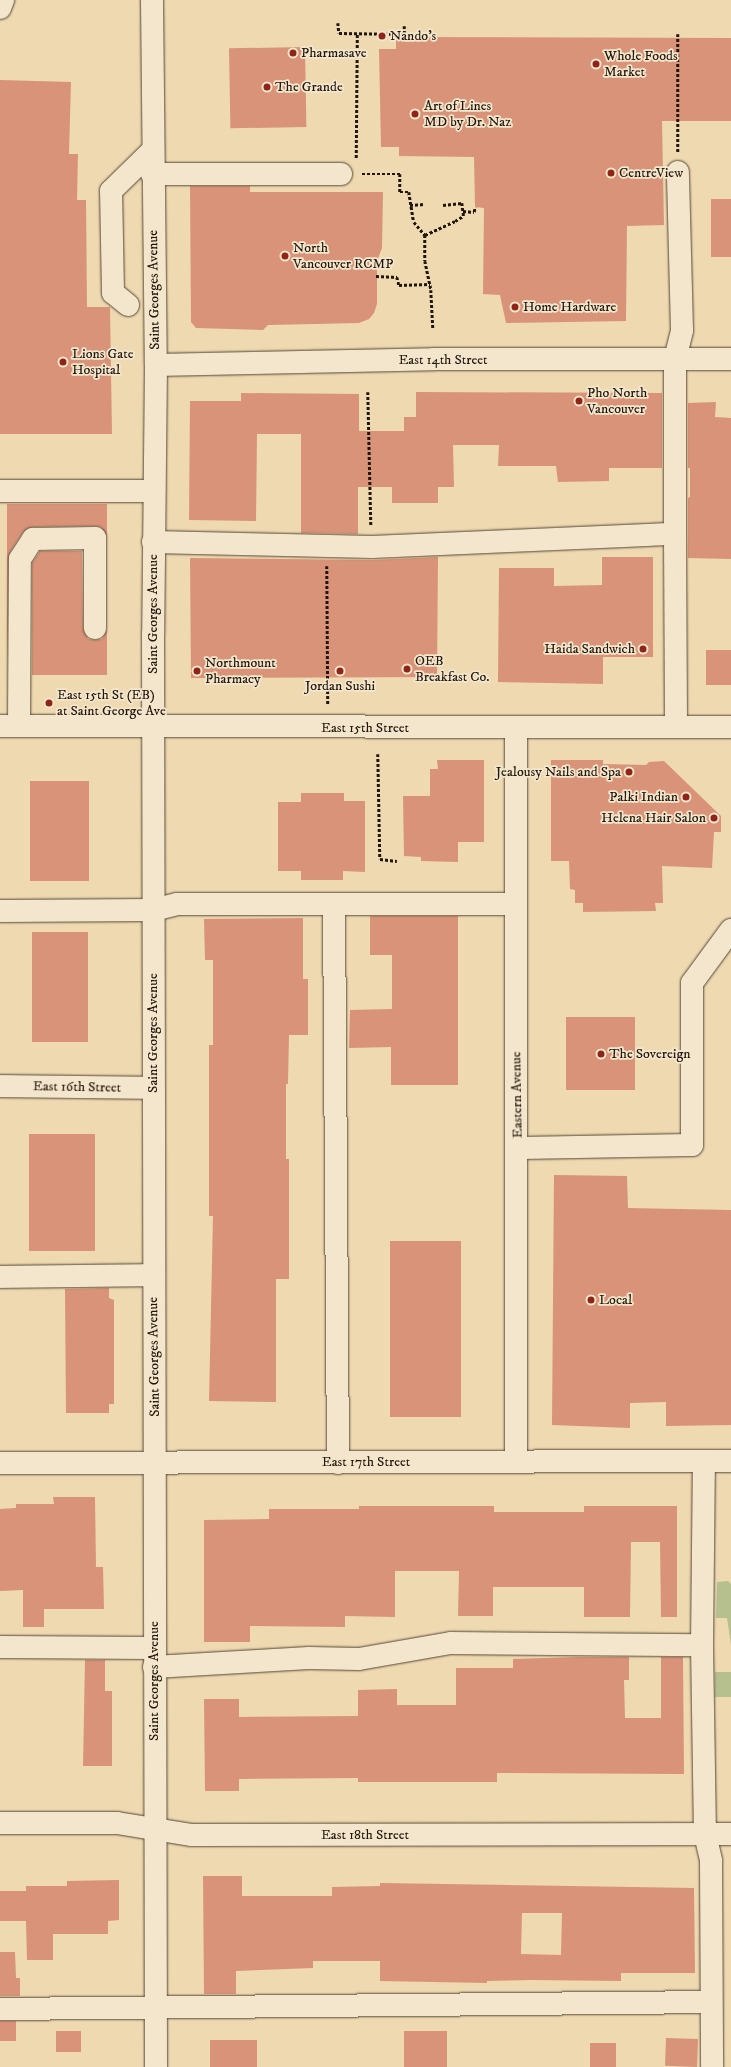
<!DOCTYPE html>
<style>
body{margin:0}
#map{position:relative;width:731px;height:2067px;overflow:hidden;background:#eed9b1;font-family:"IM FELL DW Pica",serif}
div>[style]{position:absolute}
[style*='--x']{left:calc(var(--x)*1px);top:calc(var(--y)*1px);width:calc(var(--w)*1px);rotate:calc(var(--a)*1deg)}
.green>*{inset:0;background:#b5c08e;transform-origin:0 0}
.building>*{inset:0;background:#d89378;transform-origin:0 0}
.path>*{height:2.5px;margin-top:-1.25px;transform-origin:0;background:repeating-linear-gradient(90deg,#20160b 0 3px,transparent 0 5px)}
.roads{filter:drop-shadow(0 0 1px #544734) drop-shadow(0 0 1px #544734)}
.minor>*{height:22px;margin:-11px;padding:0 11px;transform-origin:11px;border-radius:11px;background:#f4e6cc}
.dots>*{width:11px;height:11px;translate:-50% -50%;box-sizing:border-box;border:2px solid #f4e6cc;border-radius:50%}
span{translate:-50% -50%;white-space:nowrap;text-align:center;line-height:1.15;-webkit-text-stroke:3.5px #f4e6cc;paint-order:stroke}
.poi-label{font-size:14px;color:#20160b}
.left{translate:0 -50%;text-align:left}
.right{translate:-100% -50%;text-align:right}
.street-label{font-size:14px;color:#20160b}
</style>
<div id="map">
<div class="green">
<div style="clip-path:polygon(728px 1581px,731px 1584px,731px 1645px,727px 1618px,716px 1618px,717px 1582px)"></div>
<div style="left:715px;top:1672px;width:16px;height:25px"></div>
</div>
<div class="building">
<div style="clip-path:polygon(396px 37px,731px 38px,731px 121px,662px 121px,664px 225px,627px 226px,626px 321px,506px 323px,500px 295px,483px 294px,484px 208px,475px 207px,474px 157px,399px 156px,399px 147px,381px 147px,379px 49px,396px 49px)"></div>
<div style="left:305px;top:47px;width:80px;height:76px;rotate:89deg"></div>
<div style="clip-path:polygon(0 80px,71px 82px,69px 154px,78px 154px,77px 200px,86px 200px,87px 307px,110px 307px,112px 434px,0 434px)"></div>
<div style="clip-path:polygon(190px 186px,250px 186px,250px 192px,383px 192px,382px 248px,377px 261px,377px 304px,374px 313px,369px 319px,359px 323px,268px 325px,263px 330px,196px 328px,191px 322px)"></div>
<div style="left:711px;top:199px;width:20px;height:58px"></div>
<div style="clip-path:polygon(416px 392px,662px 393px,662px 468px,609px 468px,609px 481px,558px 482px,556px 466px,498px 466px,499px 445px,453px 445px,454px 487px,438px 487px,438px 503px,392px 503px,392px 487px,358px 487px,358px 534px,301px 533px,301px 434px,257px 434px,256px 521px,189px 520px,190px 401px,241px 401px,241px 393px,359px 394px,359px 431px,404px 431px,404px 417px,416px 417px)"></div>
<div style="clip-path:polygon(716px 402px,715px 417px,731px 418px,731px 559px,688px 558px,688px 498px,690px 497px,690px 468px,688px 468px,688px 403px)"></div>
<div style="clip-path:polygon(7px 504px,107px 504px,107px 536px,101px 527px,95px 526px,32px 527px,23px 532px,10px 552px,7px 663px)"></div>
<div style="clip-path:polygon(40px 551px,82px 551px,83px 628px,88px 639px,95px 640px,102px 639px,107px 630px,107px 675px,32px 675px,32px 563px)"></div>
<div style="clip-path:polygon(438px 557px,437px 677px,191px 678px,190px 558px,372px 560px)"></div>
<div style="clip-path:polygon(602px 557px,653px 557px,653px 657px,603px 657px,603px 684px,498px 682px,499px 568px,554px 568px,554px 586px,602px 585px)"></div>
<div style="left:706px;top:650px;width:25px;height:35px"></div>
<div style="clip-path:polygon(437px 760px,484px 760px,484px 842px,458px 842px,458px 862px,421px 861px,421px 857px,404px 856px,403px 796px,430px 796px,430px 769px,438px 769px)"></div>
<div style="clip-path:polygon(551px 760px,603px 760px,603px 764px,646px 765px,649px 762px,664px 761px,721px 816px,721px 832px,714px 832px,712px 868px,662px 866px,663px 903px,655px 903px,656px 911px,583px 912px,583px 903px,575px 903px,575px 890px,570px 889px,569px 861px,551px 861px)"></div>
<div style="left:30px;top:781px;width:59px;height:100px"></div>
<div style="clip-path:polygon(301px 793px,344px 793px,344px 801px,365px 801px,365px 872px,343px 871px,343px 880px,301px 880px,301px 871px,278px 871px,278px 802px,301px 802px)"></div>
<div style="clip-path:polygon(370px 916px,458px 916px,458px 1085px,391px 1085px,391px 1047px,349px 1048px,350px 1010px,392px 1009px,392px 955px,370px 955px)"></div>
<div style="clip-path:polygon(303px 918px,303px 979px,308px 979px,308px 1035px,289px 1035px,288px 1084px,286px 1084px,286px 1159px,289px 1159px,289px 1279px,276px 1279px,276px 1402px,209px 1401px,213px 1216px,209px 1216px,209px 1045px,213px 1045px,213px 960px,205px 960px,204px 919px)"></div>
<div style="left:32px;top:932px;width:56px;height:110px"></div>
<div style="left:635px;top:1017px;width:73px;height:69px;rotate:90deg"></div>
<div style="left:29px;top:1134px;width:66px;height:117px"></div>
<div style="clip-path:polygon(554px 1175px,627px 1176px,628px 1208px,731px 1210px,731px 1425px,666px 1426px,666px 1402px,630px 1403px,630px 1428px,552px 1425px)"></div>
<div style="left:390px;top:1241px;width:71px;height:176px"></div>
<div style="clip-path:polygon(109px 1288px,109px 1298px,114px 1300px,114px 1404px,109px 1404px,109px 1413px,66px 1413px,65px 1289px)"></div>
<div style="clip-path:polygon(53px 1497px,95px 1497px,96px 1567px,103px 1567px,104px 1609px,44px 1609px,44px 1627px,23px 1627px,23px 1590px,0 1591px,0 1509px,16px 1508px,16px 1504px,54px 1504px)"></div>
<div style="clip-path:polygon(359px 1506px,494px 1506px,494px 1512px,584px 1512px,584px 1506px,677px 1506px,677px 1617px,661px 1617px,660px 1542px,631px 1542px,630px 1617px,584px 1617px,584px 1587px,493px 1587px,493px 1616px,458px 1616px,459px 1571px,395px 1571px,395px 1617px,345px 1616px,345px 1627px,250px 1626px,250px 1642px,204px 1642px,204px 1520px,269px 1519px,269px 1509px,359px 1509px)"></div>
<div style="clip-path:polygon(578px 1657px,629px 1657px,629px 1680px,624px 1680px,625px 1718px,661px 1718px,661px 1657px,683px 1657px,684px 1774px,497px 1773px,497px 1782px,358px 1782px,358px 1778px,239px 1779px,239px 1791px,205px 1791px,204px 1699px,239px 1699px,239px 1717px,358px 1716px,358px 1690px,397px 1689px,397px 1705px,456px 1705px,456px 1668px,513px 1668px,513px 1659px)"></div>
<div style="clip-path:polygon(85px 1660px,105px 1660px,105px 1691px,112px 1691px,112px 1766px,83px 1766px)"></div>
<div style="clip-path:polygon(evenodd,203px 1876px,242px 1876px,242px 1896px,332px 1896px,332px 1887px,380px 1886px,380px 1883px,694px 1888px,695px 1973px,621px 1973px,621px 1981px,533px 1980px,487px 1981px,487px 1983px,380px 1981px,380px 1961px,313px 1961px,313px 1968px,236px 1971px,236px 1994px,204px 1994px,203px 1876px,522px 1913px,562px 1913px,561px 1955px,521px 1954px,522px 1913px)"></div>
<div style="clip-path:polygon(119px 1880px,119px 1920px,108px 1921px,108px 1934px,53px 1934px,53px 1960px,27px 1960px,26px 1921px,0 1921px,0 1891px,26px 1891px,26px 1886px,67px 1886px,67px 1881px)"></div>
<div style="clip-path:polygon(0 1952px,15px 1952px,16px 1978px,20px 1978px,20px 1996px,0 1996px)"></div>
<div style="left:0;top:2021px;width:16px;height:20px"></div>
<div style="left:56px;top:2031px;width:25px;height:21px"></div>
<div style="left:404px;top:2031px;width:43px;height:36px"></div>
<div style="left:698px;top:2039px;width:28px;height:32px;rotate:92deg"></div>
<div style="left:210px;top:2040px;width:47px;height:27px"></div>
<div style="left:590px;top:2043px;width:26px;height:24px"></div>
</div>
<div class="path">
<div style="--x:338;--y:23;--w:10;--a:84"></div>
<div style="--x:339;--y:33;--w:65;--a:0.9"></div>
<div style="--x:404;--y:34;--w:8;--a:-90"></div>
<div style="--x:678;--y:34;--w:118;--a:90"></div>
<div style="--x:356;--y:158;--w:124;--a:-89.5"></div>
<div style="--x:362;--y:174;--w:38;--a:0"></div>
<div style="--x:400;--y:174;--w:18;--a:90"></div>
<div style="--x:400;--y:192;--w:9;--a:0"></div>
<div style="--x:409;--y:192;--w:30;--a:81"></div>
<div style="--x:414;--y:222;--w:17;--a:50"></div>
<div style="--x:425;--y:235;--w:26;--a:90"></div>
<div style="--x:425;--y:261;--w:30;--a:78"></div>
<div style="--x:431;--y:290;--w:39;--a:87"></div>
<div style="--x:410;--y:205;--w:15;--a:-4"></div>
<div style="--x:443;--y:205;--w:19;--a:-6"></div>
<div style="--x:462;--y:203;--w:8;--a:83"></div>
<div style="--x:425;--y:235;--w:33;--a:-25"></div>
<div style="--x:455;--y:221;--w:9;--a:-32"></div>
<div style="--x:463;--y:216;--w:5;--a:-90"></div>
<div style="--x:463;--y:211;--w:11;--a:5"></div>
<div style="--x:474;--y:212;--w:5;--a:-79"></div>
<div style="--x:376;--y:276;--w:21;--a:3"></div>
<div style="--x:397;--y:277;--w:8;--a:76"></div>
<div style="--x:399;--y:285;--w:31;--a:-2"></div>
<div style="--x:368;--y:392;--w:133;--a:88.7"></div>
<div style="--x:327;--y:566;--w:139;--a:89.6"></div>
<div style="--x:378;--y:754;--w:105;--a:88.9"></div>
<div style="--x:380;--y:859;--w:17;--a:7"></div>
</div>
<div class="roads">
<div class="minor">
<div style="--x:152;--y:0;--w:365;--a:89.4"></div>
<div style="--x:156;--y:365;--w:269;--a:90.6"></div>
<div style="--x:153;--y:634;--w:1433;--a:89.88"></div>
<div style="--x:0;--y:8;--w:9;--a:-69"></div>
<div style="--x:152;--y:174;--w:189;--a:0"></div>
<div style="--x:128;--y:305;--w:19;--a:-141"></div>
<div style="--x:113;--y:293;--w:102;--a:-91.1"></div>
<div style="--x:111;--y:191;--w:57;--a:-44.3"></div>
<div style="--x:156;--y:365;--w:278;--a:-1.2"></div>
<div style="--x:434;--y:359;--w:297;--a:0"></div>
<div style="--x:0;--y:491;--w:154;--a:0"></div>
<div style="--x:675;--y:534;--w:193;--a:89.7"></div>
<div style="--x:153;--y:542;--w:219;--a:1.3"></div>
<div style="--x:372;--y:547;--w:303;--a:-2.5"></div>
<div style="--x:675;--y:534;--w:175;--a:-90"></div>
<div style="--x:675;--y:359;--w:30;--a:-76"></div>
<div style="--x:682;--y:330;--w:158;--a:-91.5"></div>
<div style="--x:0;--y:726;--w:731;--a:0.08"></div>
<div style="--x:19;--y:726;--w:167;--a:-89.7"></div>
<div style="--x:20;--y:559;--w:24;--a:-57"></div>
<div style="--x:33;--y:539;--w:62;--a:-0.9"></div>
<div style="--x:95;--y:538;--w:90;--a:90"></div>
<div style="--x:516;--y:728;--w:734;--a:90"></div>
<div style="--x:334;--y:904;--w:559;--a:89.59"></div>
<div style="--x:0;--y:911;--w:153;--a:-0.4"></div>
<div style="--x:153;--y:910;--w:25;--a:-14"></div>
<div style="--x:177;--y:904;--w:338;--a:0"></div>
<div style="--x:0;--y:1086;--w:153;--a:0.7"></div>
<div style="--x:518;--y:1148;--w:174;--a:-1"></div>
<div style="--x:692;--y:1145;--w:162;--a:-90"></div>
<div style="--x:692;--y:983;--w:66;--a:-53.7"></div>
<div style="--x:0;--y:1277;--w:153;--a:-0.7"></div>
<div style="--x:0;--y:1463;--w:731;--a:-0.16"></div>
<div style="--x:702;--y:1645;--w:189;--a:89.1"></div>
<div style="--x:705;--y:1834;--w:28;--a:77"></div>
<div style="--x:711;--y:1861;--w:206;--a:89.7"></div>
<div style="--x:0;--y:1647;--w:153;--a:0.4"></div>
<div style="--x:154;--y:1667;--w:155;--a:-3.3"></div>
<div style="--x:309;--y:1658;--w:50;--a:1.1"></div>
<div style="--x:359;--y:1659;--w:93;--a:-9.9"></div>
<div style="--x:451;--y:1643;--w:251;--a:0.5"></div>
<div style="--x:702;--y:1645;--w:184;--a:-89.4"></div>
<div style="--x:0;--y:1823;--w:117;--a:0"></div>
<div style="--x:117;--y:1823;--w:76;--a:9.1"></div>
<div style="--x:192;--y:1835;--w:539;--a:-0.11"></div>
<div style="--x:0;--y:2009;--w:710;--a:-0.56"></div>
</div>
</div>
<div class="dots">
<div style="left:382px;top:36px;background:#8f2418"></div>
<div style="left:293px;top:53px;background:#8f2418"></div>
<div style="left:596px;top:64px;background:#8f2418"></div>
<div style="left:267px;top:87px;background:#8f2418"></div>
<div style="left:415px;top:114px;background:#8f2418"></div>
<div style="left:611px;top:173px;background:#8f2418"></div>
<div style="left:285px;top:256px;background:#8f2418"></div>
<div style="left:515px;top:307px;background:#8f2418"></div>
<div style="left:63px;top:362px;background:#8f2418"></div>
<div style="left:579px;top:401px;background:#8f2418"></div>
<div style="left:643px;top:649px;background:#8f2418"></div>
<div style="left:407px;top:669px;background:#8f2418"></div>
<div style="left:197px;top:671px;background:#8f2418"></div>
<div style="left:340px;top:671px;background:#8f2418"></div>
<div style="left:49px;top:703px;background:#8f2418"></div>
<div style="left:629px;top:772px;background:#8f2418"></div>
<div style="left:686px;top:797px;background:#8f2418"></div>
<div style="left:714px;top:818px;background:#8f2418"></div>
<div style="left:601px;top:1054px;background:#8f2418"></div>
<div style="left:591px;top:1300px;background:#8f2418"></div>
</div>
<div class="poi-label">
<span class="left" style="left:390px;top:36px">Nando's</span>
<span class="left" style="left:301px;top:53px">Pharmasave</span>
<span class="left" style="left:604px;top:64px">Whole Foods<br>Market</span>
<span class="left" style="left:275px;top:87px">The Grande</span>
<span class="left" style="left:424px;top:114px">Art of Lines<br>MD by Dr. Naz</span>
<span class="left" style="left:619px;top:173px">CentreView</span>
<span class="left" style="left:293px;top:256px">North<br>Vancouver RCMP</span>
<span class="left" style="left:523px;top:307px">Home Hardware</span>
<span class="left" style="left:72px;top:362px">Lions Gate<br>Hospital</span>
<span class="left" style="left:587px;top:401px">Pho North<br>Vancouver</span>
<span class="right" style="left:635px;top:649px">Haida Sandwich</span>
<span class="left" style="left:415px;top:669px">OEB<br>Breakfast Co.</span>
<span class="left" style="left:205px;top:671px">Northmount<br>Pharmacy</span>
<span style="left:340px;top:686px">Jordan Sushi</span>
<span class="left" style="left:57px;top:703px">East 15th St (EB)<br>at Saint George Ave</span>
<span class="right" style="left:621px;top:772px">Jealousy Nails and Spa</span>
<span class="right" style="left:678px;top:797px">Palki Indian</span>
<span class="right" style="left:706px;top:818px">Helena Hair Salon</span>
<span class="left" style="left:609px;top:1054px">The Sovereign</span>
<span class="left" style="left:599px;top:1300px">Local</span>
</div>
<div class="street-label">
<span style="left:154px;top:290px;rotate:-91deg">Saint Georges Avenue</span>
<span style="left:443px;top:360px">East 14th Street</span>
<span style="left:153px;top:614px;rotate:-90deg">Saint Georges Avenue</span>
<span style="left:365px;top:728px">East 15th Street</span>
<span style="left:153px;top:1033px;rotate:-90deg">Saint Georges Avenue</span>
<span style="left:77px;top:1087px;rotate:1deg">East 16th Street</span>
<span style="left:517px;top:1095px;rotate:-91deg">Eastern Avenue</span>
<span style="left:154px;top:1357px;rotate:-91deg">Saint Georges Avenue</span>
<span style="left:366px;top:1462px">East 17th Street</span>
<span style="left:154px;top:1681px;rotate:-90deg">Saint Georges Avenue</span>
<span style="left:365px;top:1835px">East 18th Street</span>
</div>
</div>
